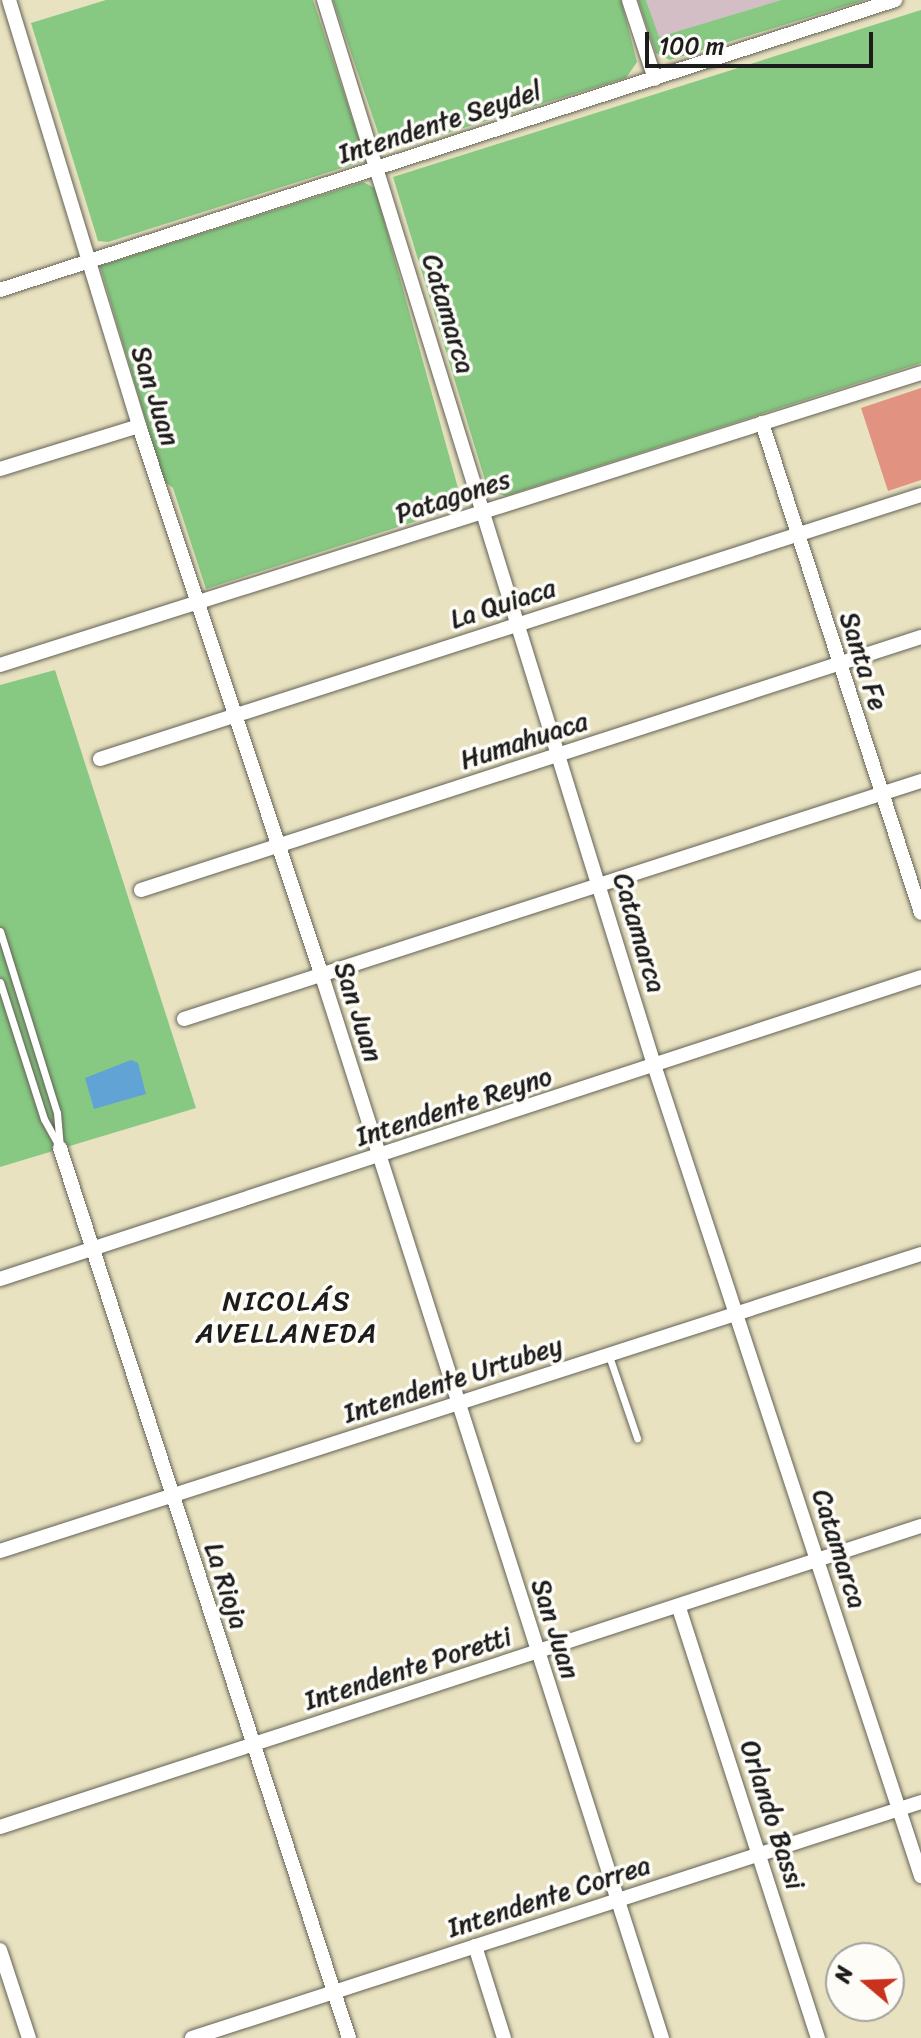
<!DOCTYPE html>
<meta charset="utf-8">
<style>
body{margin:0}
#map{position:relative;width:921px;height:2038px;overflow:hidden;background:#e8e2c0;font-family:Sriracha,sans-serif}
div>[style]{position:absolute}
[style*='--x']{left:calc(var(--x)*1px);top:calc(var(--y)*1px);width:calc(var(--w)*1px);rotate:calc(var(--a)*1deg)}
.industrial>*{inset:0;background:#d2bec4}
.green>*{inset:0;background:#87c982}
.water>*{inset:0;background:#62a3d6}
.building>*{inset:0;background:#e29280}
.roads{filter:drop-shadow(0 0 2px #636155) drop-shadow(0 0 2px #636155)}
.lane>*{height:7px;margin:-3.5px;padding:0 3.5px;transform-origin:3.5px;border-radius:3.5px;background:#fff}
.street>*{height:14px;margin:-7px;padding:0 7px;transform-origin:7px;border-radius:7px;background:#fff}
span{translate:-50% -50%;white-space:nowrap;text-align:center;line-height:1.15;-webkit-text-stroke:7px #fdfcf7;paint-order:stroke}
.street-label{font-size:26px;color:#1c1c1c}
.neighbourhood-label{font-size:28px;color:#1c1c1c;letter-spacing:2px}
.north{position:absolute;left:825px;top:1942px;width:80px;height:80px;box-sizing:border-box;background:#fdfcf7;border:2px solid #a3a29f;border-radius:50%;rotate:289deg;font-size:22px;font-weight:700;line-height:32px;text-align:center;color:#1c1c1c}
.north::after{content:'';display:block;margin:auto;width:28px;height:36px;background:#c8321e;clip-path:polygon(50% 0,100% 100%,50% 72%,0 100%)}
.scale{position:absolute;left:645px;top:32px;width:228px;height:36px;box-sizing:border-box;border:4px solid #1c1c1c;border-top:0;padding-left:10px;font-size:24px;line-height:28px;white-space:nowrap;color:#1c1c1c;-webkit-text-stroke:6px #fdfcf7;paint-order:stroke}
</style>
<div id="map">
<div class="industrial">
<div style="clip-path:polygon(646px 0,781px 0,659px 38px)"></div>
</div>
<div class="green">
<div style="clip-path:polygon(106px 0,313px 0,363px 151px,361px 162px,108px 242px,98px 241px,31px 23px)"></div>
<div style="clip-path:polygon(333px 0,621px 0,637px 62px,626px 78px,392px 150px,381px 141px)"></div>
<div style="clip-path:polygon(638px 0,646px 0,659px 37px,781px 0,865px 0,670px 60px,656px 53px)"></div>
<div style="clip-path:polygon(921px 10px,921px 363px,505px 496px,488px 490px,393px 177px)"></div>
<div style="clip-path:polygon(363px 182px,375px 188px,463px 506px,206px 589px,173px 488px,164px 481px,100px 266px)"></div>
<div style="clip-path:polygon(55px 670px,196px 1108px,0 1167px,0 685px)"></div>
</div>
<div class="water">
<div style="clip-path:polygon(131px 1060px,138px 1063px,146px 1094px,94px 1109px,85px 1078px)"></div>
</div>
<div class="building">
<div style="clip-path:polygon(921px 388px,921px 480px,888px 491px,861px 408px)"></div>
</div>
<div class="roads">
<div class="lane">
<div style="--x:0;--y:931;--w:191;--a:72.6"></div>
<div style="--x:57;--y:1113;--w:35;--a:85"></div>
<div style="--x:0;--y:982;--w:144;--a:72.2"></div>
<div style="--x:44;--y:1119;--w:31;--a:61"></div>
<div style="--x:609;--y:1356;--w:87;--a:71.1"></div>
</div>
<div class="street">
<div style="--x:9;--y:0;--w:445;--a:73"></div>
<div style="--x:139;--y:426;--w:580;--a:71.6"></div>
<div style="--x:322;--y:976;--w:1115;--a:72.25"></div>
<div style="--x:324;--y:0;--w:1118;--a:72.78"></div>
<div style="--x:655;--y:1068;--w:851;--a:71.78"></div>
<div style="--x:629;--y:0;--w:83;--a:71.8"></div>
<div style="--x:0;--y:290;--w:941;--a:-17.95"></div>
<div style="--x:762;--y:423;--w:515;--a:72.02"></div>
<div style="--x:0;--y:469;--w:145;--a:-17.2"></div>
<div style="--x:0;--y:665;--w:966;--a:-17.59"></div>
<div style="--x:100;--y:759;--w:862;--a:-17.83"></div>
<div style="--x:141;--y:890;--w:820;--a:-17.97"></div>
<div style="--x:184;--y:1019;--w:774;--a:-17.9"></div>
<div style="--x:60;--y:1148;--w:936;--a:72.01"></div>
<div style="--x:0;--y:1279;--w:969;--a:-18.15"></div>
<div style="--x:0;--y:1551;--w:968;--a:-17.87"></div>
<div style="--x:679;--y:1608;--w:452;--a:72.1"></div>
<div style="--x:0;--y:1827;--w:969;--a:-18.1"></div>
<div style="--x:475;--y:1946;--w:96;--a:72.5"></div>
<div style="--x:0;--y:1950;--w:93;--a:71.8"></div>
<div style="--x:192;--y:2038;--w:766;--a:-17.94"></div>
</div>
</div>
<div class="street-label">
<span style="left:440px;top:123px;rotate:-18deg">Intendente Seydel</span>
<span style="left:448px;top:314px;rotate:73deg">Catamarca</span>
<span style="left:155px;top:396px;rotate:72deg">San Juan</span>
<span style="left:453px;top:497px;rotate:-18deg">Patagones</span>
<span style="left:503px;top:604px;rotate:-18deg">La Quiaca</span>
<span style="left:863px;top:661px;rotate:72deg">Santa Fe</span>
<span style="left:524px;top:741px;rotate:-18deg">Humahuaca</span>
<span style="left:639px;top:933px;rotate:73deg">Catamarca</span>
<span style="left:358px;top:1012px;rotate:72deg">San Juan</span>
<span style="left:454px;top:1107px;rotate:-18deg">Intendente Reyno</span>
<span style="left:453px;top:1380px;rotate:-18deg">Intendente Urtubey</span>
<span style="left:839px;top:1549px;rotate:72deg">Catamarca</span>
<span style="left:226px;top:1586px;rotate:72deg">La Rioja</span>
<span style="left:555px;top:1629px;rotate:72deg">San Juan</span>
<span style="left:408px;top:1669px;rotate:-18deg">Intendente Poretti</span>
<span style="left:772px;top:1815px;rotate:72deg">Orlando Bassi</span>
<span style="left:549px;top:1897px;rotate:-18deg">Intendente Correa</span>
</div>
<div class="neighbourhood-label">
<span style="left:287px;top:1317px">NICOLÁS<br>AVELLANEDA</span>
</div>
<div class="north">N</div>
<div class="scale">100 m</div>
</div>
